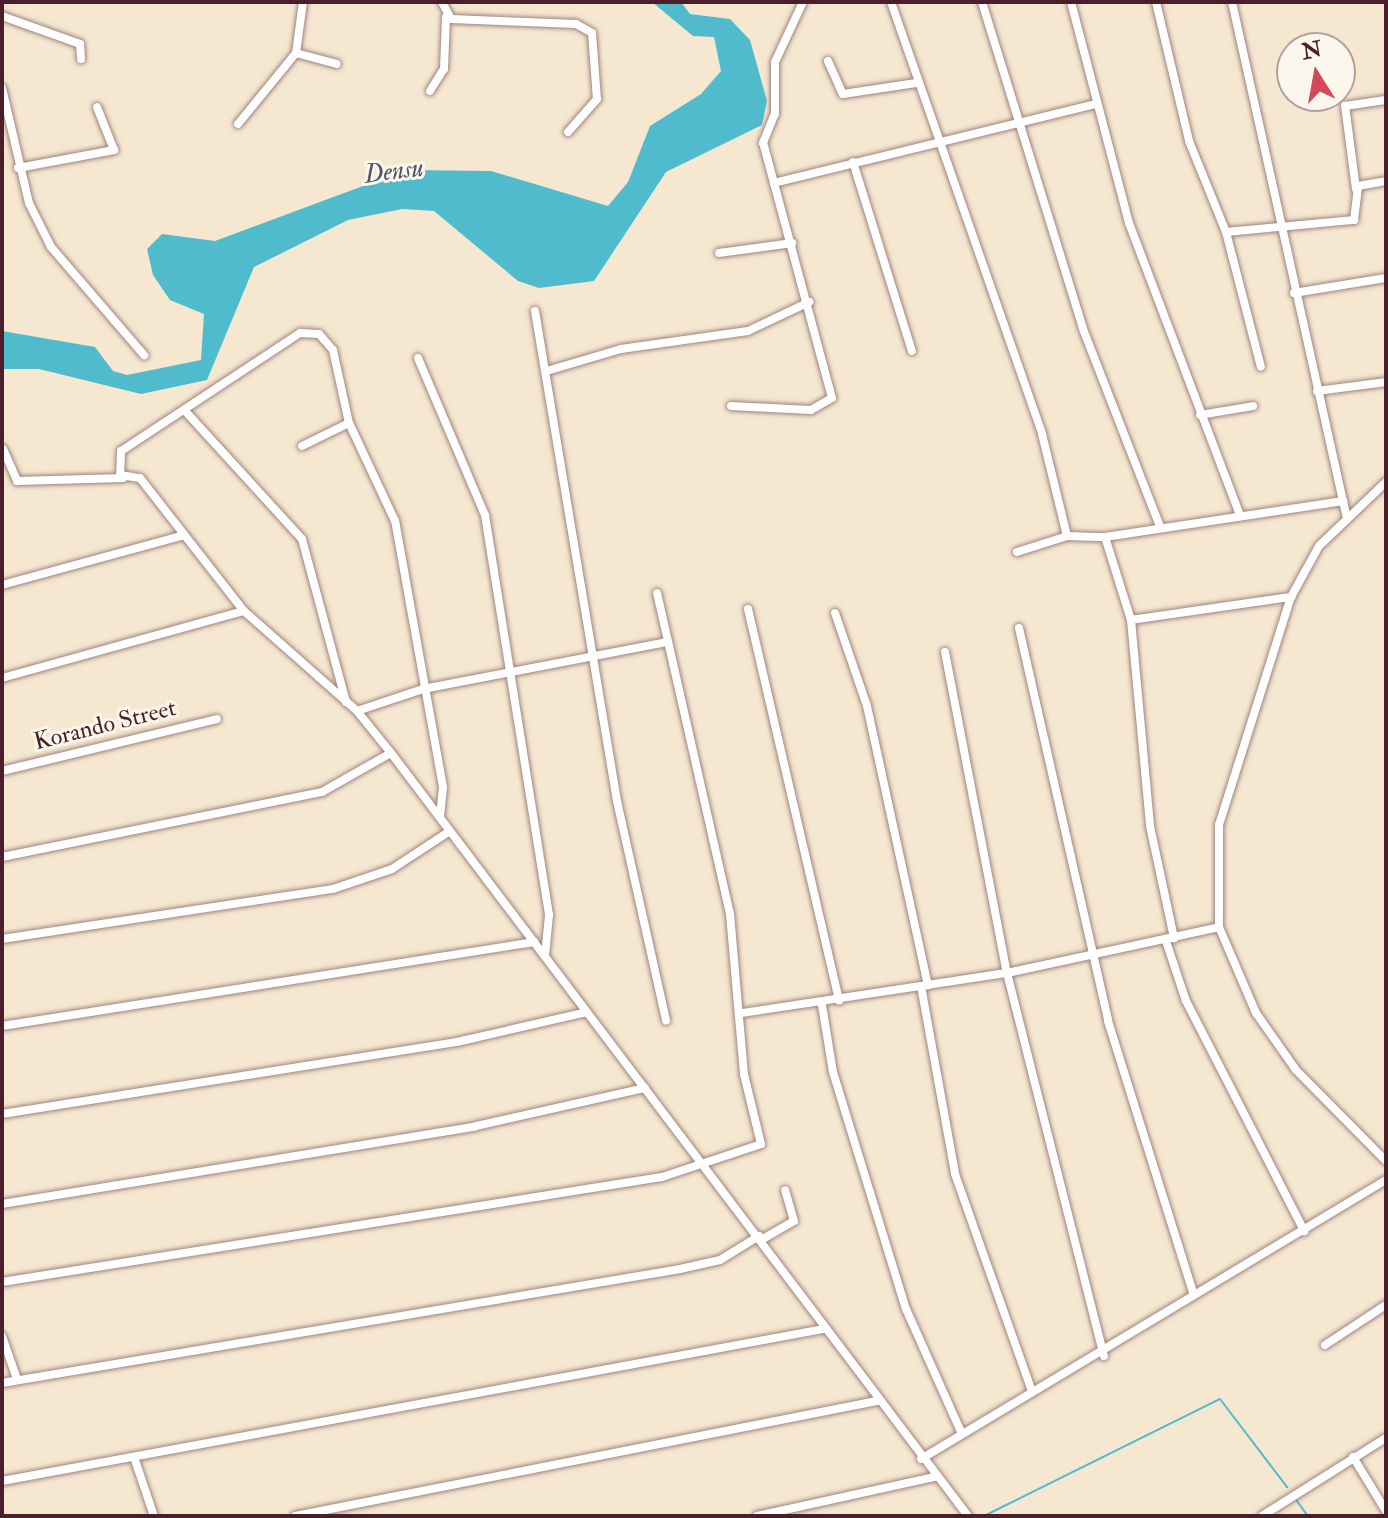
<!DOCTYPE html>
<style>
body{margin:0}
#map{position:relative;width:1388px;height:1518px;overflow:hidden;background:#f5e7d0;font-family:"IM FELL Double Pica",serif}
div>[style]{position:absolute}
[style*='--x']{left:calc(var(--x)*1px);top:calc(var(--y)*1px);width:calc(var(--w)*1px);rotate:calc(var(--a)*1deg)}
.water>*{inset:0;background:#51bbce}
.stream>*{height:2px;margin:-1px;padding:0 1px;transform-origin:1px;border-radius:1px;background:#51bbce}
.roads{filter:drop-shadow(0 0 2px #a0837e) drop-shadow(0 0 2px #a0837e)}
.minor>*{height:8px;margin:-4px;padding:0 4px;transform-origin:4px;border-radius:4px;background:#fff}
span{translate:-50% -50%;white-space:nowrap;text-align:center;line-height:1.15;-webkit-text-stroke:6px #fbf7ec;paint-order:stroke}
.street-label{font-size:24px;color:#4a1f2b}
.water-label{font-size:26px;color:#4c5664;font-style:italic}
.frame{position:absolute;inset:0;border:4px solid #4a1f2b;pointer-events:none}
.north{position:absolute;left:1276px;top:32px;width:80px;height:80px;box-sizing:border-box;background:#fbf7ec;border:2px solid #b4a19f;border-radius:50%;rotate:349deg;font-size:22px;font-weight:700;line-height:32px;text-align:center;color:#4a1f2b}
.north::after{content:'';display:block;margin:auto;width:28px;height:36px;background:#d1495b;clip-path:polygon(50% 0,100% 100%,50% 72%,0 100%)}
</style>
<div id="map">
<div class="water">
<div style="clip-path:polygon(652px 2px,681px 2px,690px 14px,730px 19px,750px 40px,767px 101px,762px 125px,666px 172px,594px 281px,539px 288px,518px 281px,434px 211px,402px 209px,348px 220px,254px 267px,207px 380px,141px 394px,39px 369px,2px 369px,2px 331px,95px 347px,113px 371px,127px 375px,201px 360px,204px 314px,170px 300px,153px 275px,147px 249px,162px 234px,215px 241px,406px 170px,491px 171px,608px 206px,628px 182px,650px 126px,701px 94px,721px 71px,714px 37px,693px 36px)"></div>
</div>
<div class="stream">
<div style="--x:1294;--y:1497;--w:24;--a:54"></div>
<div style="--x:984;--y:1516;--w:263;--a:-26.4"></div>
<div style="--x:1220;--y:1399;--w:111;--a:52.7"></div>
</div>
<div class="roads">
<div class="minor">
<div style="--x:442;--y:2;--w:19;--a:62"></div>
<div style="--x:451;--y:19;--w:125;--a:2.3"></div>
<div style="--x:576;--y:24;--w:18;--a:29"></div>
<div style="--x:592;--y:33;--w:66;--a:85.7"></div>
<div style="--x:597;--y:99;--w:44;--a:131.3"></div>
<div style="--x:891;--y:2;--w:458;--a:70.7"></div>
<div style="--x:1042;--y:434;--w:105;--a:76.2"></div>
<div style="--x:1067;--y:536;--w:38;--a:2"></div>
<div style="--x:1105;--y:537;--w:241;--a:-8.6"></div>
<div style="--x:1343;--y:501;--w:17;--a:77"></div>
<div style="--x:982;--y:2;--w:342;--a:72.8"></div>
<div style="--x:1083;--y:329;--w:212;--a:68.7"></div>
<div style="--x:1071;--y:2;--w:228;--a:75.3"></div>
<div style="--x:1129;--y:223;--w:312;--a:69.2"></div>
<div style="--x:1156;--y:2;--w:143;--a:76.6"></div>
<div style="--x:1189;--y:141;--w:98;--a:67.9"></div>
<div style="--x:1226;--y:232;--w:139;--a:75.5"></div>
<div style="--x:1232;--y:2;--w:511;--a:77.46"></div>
<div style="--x:2;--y:16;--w:83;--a:19.7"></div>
<div style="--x:80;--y:44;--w:15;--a:86"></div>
<div style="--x:296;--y:53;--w:42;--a:15"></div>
<div style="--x:828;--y:61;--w:36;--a:66"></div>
<div style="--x:843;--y:94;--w:74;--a:-8.6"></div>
<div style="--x:2;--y:88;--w:118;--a:76.8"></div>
<div style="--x:29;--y:203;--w:49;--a:63.4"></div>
<div style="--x:51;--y:247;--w:143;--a:49.3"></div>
<div style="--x:430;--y:91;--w:26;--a:-58"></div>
<div style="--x:444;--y:69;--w:52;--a:-87.8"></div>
<div style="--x:238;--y:124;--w:92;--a:-50.8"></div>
<div style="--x:296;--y:53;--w:51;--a:-82.2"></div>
<div style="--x:853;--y:162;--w:198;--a:72.7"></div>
<div style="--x:18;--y:168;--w:98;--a:-10.6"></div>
<div style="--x:114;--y:150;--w:46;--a:-111.6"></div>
<div style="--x:774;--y:183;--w:332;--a:-13.8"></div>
<div style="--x:1356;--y:189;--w:84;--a:-97.5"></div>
<div style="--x:1345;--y:106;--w:41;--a:-8.3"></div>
<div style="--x:1226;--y:232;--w:129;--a:-5.4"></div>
<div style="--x:1354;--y:220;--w:34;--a:-83"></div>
<div style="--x:1358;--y:186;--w:28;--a:-10"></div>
<div style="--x:719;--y:253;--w:74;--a:-7.8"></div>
<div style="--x:1294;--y:293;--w:93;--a:-9.3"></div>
<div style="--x:535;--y:311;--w:497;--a:80.5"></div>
<div style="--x:617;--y:801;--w:225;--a:77.4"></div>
<div style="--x:418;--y:358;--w:171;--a:66.9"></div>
<div style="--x:485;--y:515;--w:405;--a:80.9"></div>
<div style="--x:549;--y:915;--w:41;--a:95.6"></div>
<div style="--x:550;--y:370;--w:74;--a:-16.5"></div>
<div style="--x:621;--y:349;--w:128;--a:-8.1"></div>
<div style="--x:748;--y:331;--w:68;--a:-25.4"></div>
<div style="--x:1317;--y:391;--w:70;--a:-7.4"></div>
<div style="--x:731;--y:406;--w:80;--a:2.9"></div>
<div style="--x:811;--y:410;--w:24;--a:-30"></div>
<div style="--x:832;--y:398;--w:264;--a:-105.1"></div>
<div style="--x:763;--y:143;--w:31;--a:-68"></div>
<div style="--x:775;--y:114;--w:52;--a:-90"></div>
<div style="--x:775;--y:62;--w:66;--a:-65"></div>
<div style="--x:186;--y:412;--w:172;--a:47.6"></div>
<div style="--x:302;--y:539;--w:169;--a:74.9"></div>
<div style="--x:1200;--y:415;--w:54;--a:-9.6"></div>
<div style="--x:302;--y:446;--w:52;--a:-26.1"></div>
<div style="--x:3;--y:449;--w:35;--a:66"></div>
<div style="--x:17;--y:481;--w:106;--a:-1.6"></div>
<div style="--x:1105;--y:537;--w:87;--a:72.6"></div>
<div style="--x:1131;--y:620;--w:207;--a:84.7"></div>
<div style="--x:1150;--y:826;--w:115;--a:77.9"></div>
<div style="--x:1017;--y:552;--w:52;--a:-17.7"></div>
<div style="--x:2;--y:585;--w:186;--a:-15.3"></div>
<div style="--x:748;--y:609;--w:402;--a:76.9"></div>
<div style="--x:835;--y:613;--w:98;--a:71"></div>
<div style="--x:867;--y:706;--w:286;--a:77.7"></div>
<div style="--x:1131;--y:620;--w:162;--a:-8.2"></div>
<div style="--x:1019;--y:628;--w:403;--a:77.2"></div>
<div style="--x:1108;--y:1021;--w:285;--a:72.6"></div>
<div style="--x:945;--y:652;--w:327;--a:79.1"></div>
<div style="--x:1007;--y:973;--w:395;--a:75.8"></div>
<div style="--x:2;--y:678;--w:251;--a:-15.5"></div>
<div style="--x:357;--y:711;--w:70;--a:-18.4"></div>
<div style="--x:423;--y:689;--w:248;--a:-10.9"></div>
<div style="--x:2;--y:771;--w:221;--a:-13.6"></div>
<div style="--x:440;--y:816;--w:29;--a:-84"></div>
<div style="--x:443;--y:787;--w:270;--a:-100.2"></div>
<div style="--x:395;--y:521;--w:108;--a:-115.1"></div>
<div style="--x:349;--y:423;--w:75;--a:-102.4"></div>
<div style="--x:333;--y:350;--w:21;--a:-131"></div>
<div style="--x:319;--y:334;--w:19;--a:-177"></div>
<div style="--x:300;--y:333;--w:214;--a:146.6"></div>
<div style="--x:121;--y:451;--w:24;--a:92"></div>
<div style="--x:120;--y:475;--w:20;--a:9"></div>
<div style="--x:140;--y:478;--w:169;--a:52"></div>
<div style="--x:244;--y:611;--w:151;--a:41.5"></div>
<div style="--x:357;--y:711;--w:54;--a:51"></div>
<div style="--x:391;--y:753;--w:957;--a:52.9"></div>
<div style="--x:2;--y:857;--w:327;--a:-11.5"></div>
<div style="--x:322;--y:792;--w:79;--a:-29.5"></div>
<div style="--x:1219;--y:927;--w:102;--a:-90"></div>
<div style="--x:1219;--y:825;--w:239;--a:-72.5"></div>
<div style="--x:1291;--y:597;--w:58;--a:-61.2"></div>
<div style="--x:1319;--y:546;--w:93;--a:-43.7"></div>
<div style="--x:2;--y:939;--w:335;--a:-8.6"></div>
<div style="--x:333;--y:889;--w:62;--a:-18.7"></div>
<div style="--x:392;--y:869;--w:69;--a:-33.2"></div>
<div style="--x:1166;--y:941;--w:63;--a:71.6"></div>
<div style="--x:1186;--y:1001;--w:259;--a:62.8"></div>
<div style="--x:921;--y:986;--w:191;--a:79.7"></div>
<div style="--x:955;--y:1174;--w:231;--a:70.5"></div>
<div style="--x:822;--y:1005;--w:68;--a:80.7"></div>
<div style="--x:833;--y:1072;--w:248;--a:72.9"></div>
<div style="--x:906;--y:1309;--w:135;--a:65.9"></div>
<div style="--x:742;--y:1013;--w:268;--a:-8.6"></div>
<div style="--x:1007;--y:973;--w:217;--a:-12.2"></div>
<div style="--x:1219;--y:927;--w:94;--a:66.7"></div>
<div style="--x:1256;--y:1013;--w:70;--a:54.9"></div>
<div style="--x:1296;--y:1070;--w:128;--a:45.3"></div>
<div style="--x:2;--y:1026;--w:539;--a:-8.97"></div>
<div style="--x:2;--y:1114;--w:461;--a:-9"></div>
<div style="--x:457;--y:1042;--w:133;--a:-13"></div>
<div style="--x:2;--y:1204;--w:480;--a:-9.3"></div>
<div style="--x:476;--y:1126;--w:173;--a:-12.7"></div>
<div style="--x:761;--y:1240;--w:38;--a:-30"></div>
<div style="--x:794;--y:1221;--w:32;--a:-106"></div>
<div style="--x:2;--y:1282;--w:668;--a:-9.04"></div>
<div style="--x:662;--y:1177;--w:104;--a:-18.4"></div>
<div style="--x:761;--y:1144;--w:72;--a:-103.7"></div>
<div style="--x:744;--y:1074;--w:161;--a:-95"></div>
<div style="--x:730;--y:914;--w:329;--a:-102.8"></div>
<div style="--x:2;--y:1336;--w:46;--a:70.8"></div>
<div style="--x:1325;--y:1345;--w:73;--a:-33.3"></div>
<div style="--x:2;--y:1383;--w:688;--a:-9.54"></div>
<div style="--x:680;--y:1269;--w:41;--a:-12.7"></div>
<div style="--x:720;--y:1260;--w:46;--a:-31.6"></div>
<div style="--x:134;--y:1457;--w:62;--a:71.3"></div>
<div style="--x:1353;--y:1457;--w:63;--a:58.6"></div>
<div style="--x:921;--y:1459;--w:542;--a:-30.96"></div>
<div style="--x:2;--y:1481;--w:836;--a:-10.48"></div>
<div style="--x:295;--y:1516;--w:593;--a:-11.18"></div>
<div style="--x:757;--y:1516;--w:182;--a:-12.4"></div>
<div style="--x:1262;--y:1516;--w:146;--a:-32.2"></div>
</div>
</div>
<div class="street-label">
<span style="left:105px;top:725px;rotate:-14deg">Korando Street</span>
</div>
<div class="water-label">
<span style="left:394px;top:172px;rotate:-7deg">Densu</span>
</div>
<div class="frame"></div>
<div class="north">N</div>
</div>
